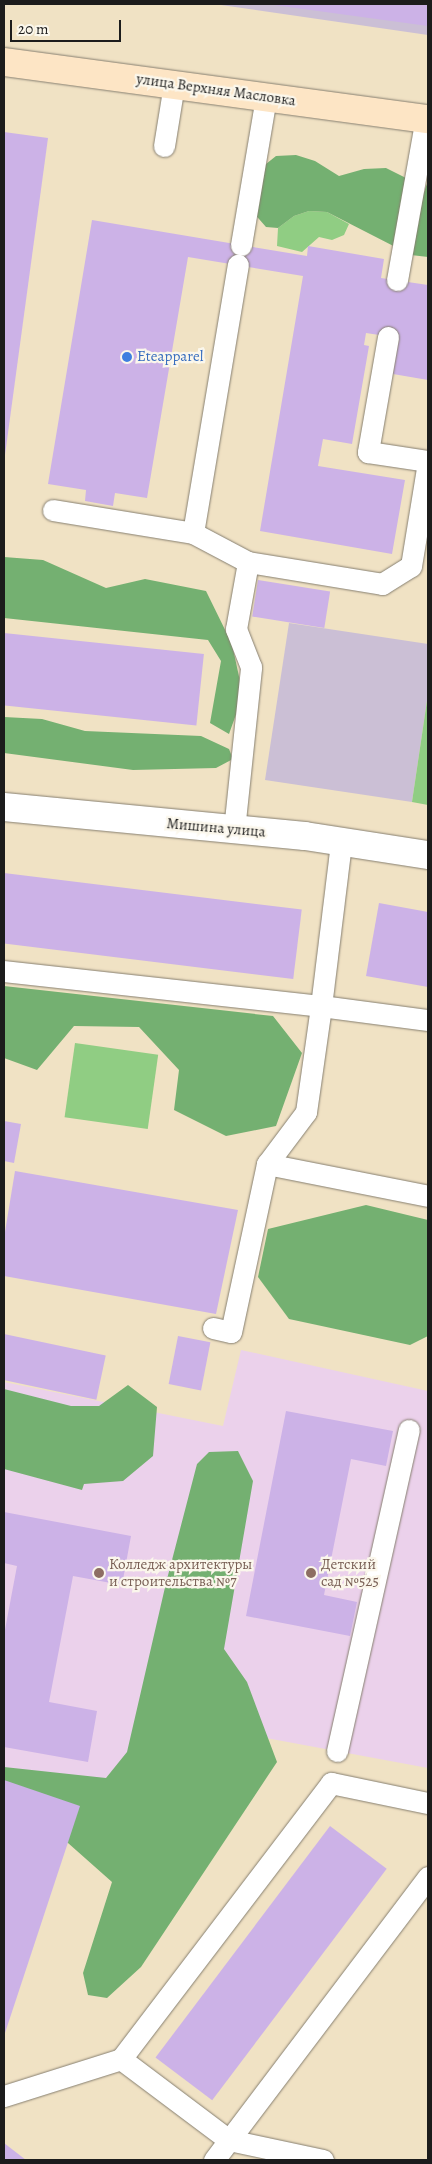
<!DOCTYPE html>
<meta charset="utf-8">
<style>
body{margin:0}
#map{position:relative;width:432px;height:2164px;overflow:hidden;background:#f0e2c4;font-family:Alegreya,serif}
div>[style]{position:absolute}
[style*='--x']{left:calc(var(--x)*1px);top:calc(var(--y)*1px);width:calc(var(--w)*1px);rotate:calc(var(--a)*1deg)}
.built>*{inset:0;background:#ebd1eb}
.industrial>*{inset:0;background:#cbbfd5}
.green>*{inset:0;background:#90cd83;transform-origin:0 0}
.forest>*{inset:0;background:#74b071}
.building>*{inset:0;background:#ccb2e7;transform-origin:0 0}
.roads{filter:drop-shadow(0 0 1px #867f70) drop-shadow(0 0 1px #867f70)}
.lane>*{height:21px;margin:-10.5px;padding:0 10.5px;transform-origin:10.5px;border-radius:10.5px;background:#fff}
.street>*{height:28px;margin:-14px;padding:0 14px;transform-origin:14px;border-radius:14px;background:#fff}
.secondary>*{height:28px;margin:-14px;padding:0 14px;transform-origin:14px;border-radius:14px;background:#fde5c5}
.dots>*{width:14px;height:14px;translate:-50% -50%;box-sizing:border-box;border:2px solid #fbf7ec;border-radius:50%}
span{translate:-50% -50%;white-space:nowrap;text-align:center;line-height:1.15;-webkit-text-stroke:4.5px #fbf7ec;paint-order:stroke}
.street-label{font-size:15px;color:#1c1c1c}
.shop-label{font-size:15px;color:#366cbe}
.left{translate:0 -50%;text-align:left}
.education-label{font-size:15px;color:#785e54}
.frame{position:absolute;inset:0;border:5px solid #1c1c1c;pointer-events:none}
.scale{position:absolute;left:10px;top:20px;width:111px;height:22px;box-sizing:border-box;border:2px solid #1c1c1c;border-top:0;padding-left:6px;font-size:15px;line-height:18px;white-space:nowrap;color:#1c1c1c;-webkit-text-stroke:4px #fbf7ec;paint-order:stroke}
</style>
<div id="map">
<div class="built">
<div style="clip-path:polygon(241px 1350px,428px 1391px,428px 1768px,164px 1719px,141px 1819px,4px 1780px,4px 1382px,223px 1426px)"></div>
</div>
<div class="industrial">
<div style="clip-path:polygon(214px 4px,428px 4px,428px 35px)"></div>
<div style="clip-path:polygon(289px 623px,428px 644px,428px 694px,412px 802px,265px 780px)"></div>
</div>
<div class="green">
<div style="clip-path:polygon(309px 211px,327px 212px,349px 224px,344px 235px,332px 240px,319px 237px,302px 252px,277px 246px,278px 228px,294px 216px)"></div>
<div style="clip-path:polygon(428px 694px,428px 805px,412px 802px)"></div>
<div style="left:75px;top:1043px;width:84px;height:75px;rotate:8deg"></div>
</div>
<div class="forest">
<div style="clip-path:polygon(296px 155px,315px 161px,339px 176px,364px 169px,386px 168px,406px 178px,409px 192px,424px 192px,428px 181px,428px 257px,411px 255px,327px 212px,309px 211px,294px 216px,278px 228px,266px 227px,253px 212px,261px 168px,276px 156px)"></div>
<div style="clip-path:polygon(4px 557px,43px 560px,106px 588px,145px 579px,206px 591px,232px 644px,243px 695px,229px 734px,210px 723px,221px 661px,208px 640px,4px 618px)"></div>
<div style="clip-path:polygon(4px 717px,42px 719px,85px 731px,201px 736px,229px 749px,233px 759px,216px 768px,133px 770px,4px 753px)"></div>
<div style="clip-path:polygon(4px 986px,273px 1016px,302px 1053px,276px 1126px,226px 1136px,174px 1110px,179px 1070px,139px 1027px,74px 1026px,37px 1070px,4px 1058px)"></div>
<div style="clip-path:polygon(366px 1205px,428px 1220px,428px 1336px,410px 1345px,289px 1319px,258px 1277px,268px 1229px)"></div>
<div style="clip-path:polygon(128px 1385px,157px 1407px,153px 1456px,123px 1481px,84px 1484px,82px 1490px,4px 1469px,4px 1389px,71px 1406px,99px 1406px)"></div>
<div style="clip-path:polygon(238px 1451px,253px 1481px,224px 1649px,247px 1682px,277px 1762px,141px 1967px,107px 1998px,88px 1995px,83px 1973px,112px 1882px,68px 1843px,4px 1821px,4px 1767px,106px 1778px,127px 1752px,166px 1583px,197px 1464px,209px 1452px)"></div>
</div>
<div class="building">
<div style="clip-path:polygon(428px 4px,428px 26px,274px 5px,274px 4px)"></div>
<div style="clip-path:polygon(4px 132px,48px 138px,5px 455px,4px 455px)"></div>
<div style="clip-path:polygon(92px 220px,307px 256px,308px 246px,384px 259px,381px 278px,428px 285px,428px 380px,393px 374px,399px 338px,366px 333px,364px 345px,369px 346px,352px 444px,323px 439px,318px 466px,405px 480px,392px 554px,260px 531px,303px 276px,188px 257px,147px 498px,115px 493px,113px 506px,85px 501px,86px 490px,48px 484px)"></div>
<div style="left:258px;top:580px;width:73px;height:37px;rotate:9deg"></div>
<div style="left:4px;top:633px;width:201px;height:72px;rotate:6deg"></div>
<div style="left:4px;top:873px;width:300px;height:70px;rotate:7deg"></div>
<div style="clip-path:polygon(379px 903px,428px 912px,428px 987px,366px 976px)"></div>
<div style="clip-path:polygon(4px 1121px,21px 1124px,14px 1163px,4px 1161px)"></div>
<div style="clip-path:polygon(15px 1171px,238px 1210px,216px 1314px,4px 1276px,4px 1238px)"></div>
<div style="left:4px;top:1334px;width:104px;height:45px;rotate:12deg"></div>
<div style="left:178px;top:1336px;width:33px;height:49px;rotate:11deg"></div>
<div style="clip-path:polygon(286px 1411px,393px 1431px,386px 1466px,351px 1459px,324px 1595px,357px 1602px,350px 1636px,246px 1616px)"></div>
<div style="clip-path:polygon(4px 1512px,131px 1536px,122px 1585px,73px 1576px,49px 1702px,97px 1711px,88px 1762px,4px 1747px,4px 1635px,17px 1566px,4px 1563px)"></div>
<div style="clip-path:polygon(4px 1780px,80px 1806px,4px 2036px)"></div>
<div style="left:330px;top:1826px;width:71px;height:290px;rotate:37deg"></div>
<div style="clip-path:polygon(4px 2143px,26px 2160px,4px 2160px)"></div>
</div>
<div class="roads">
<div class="lane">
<div style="--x:164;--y:146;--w:63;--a:-80.8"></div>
<div style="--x:241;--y:245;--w:150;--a:-80.4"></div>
<div style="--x:397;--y:280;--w:165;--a:-79.9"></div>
<div style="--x:388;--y:337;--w:117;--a:99.9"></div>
<div style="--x:368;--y:452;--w:61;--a:8.5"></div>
<div style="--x:53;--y:510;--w:142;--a:9.3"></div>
<div style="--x:193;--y:533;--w:272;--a:-80.5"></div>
<div style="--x:193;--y:533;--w:62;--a:27.8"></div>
<div style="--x:248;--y:562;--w:136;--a:9.3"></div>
<div style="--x:382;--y:584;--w:34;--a:-32"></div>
<div style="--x:411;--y:566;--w:105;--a:-80.7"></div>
<div style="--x:234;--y:830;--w:164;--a:-84"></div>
<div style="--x:251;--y:667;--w:41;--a:-111.5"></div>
<div style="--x:236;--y:629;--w:68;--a:-79.8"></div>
<div style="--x:4;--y:971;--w:319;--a:6.3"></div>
<div style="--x:321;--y:1006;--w:165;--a:-83"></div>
<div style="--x:267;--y:1164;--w:164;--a:11.2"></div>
<div style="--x:213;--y:1328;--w:18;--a:13"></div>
<div style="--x:231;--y:1332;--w:172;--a:-77.9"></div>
<div style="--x:267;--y:1164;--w:65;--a:-53.1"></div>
<div style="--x:306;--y:1112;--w:107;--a:-81.9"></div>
<div style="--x:321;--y:1006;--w:108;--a:7.5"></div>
<div style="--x:337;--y:1751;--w:329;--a:-77.4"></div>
<div style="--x:121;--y:2059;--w:135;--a:36.9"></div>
<div style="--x:229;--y:2140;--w:96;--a:12"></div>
<div style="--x:4;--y:2096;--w:123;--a:-17.5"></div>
<div style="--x:121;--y:2059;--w:347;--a:-52.7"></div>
<div style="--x:331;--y:1783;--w:99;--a:11.7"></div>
<div style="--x:214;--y:2160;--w:355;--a:-52.9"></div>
</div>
<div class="street">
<div style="--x:4;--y:807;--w:302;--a:5.5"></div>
<div style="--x:305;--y:836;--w:124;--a:8.8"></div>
</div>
<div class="secondary">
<div style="--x:4;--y:62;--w:428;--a:7.7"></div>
</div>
</div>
<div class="dots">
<div style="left:127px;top:357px;background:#3f7fe0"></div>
<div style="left:99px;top:1573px;background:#8d6e63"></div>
<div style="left:311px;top:1573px;background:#8d6e63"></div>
</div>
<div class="street-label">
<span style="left:216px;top:90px;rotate:8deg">улица Верхняя Масловка</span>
<span style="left:216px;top:828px;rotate:5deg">Мишина улица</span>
</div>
<div class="shop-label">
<span class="left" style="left:137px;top:357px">Eteapparel</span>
</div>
<div class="education-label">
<span class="left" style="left:109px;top:1573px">Колледж архитектуры<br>и строительства №7</span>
<span class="left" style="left:321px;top:1573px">Детский<br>сад №525</span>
</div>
<div class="frame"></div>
<div class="scale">20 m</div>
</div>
